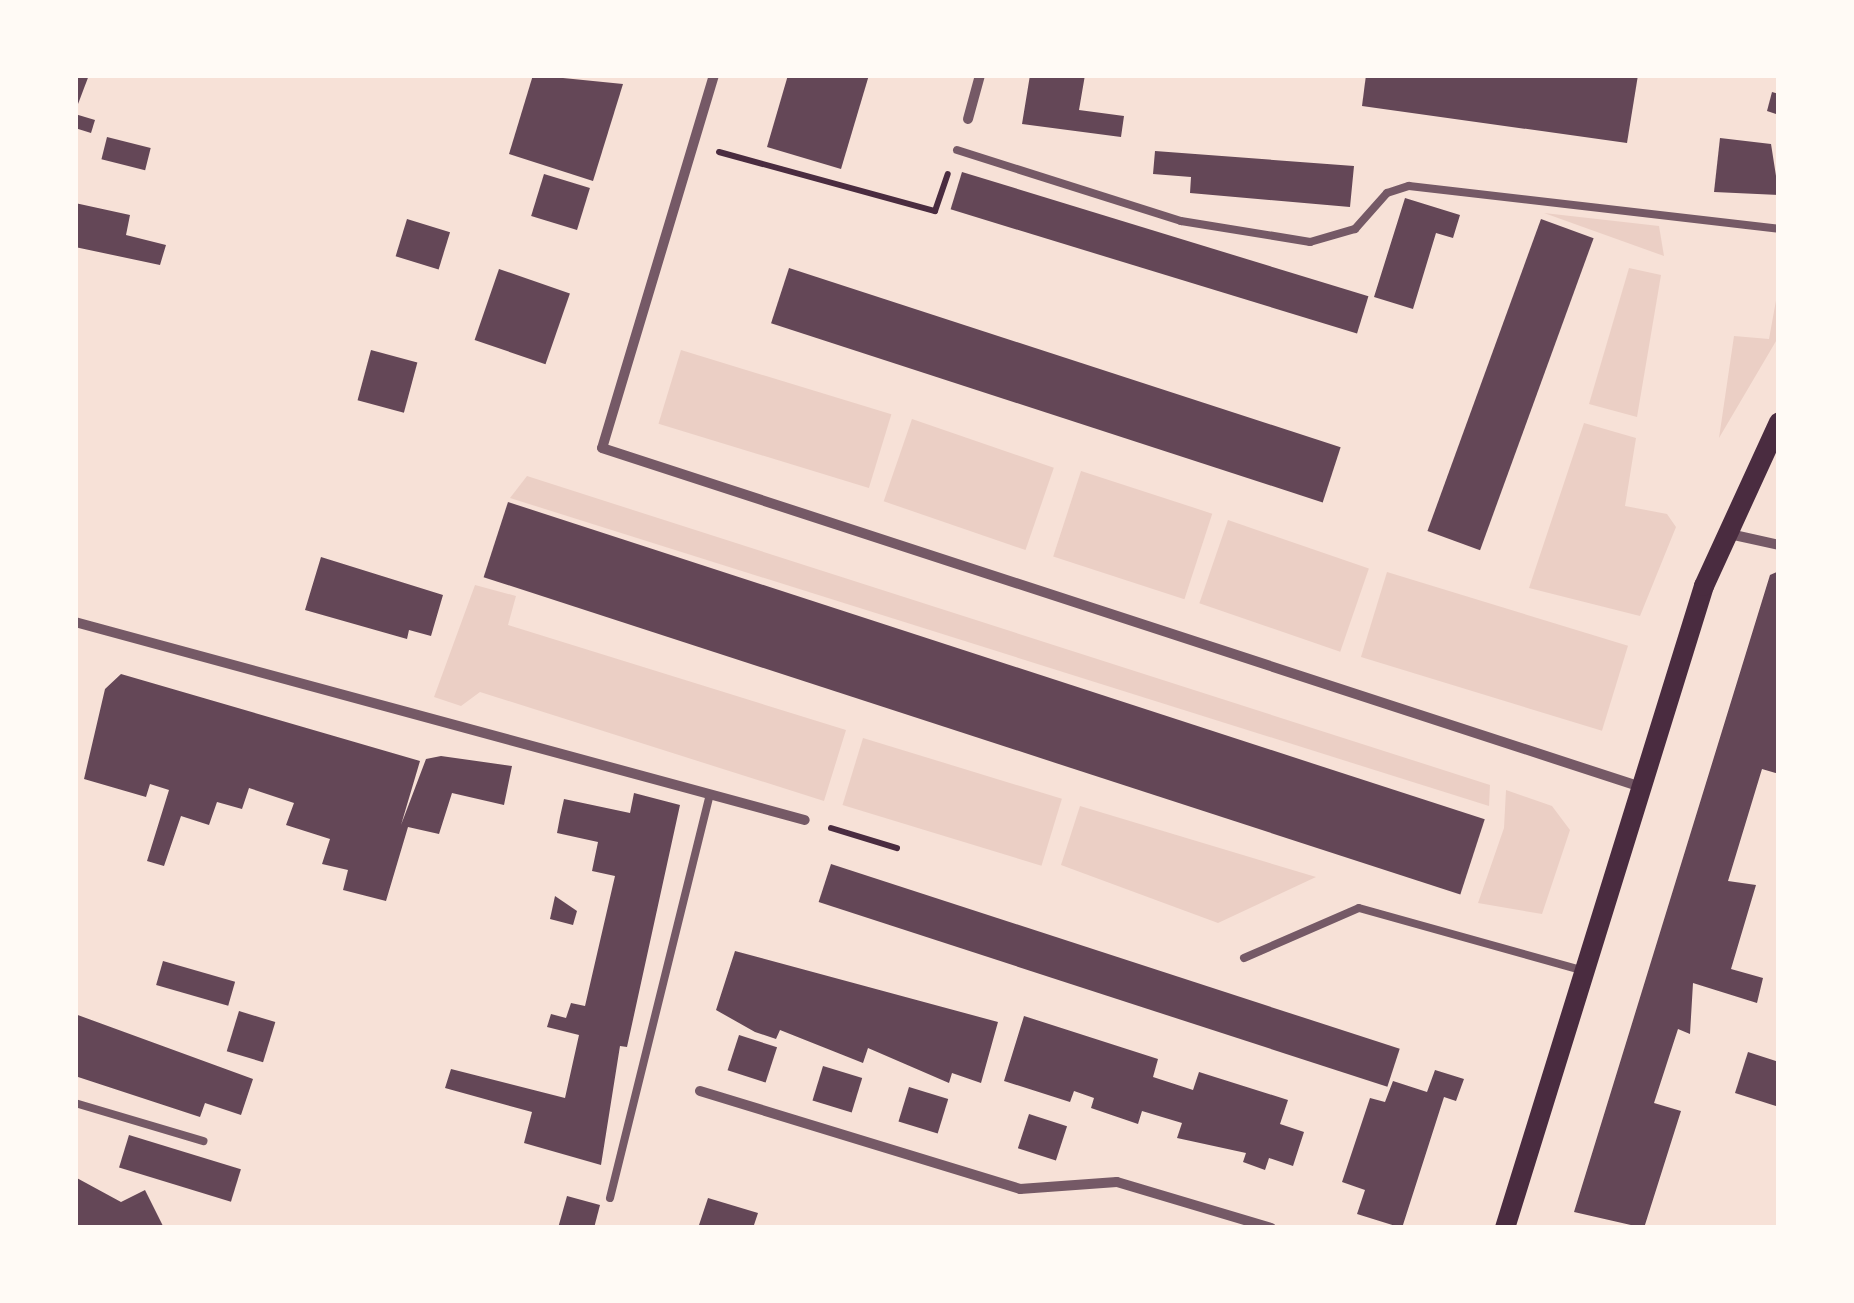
<!DOCTYPE html>
<style>
body{margin:0}
#map{position:relative;width:1854px;height:1303px;overflow:hidden;background:#f7e1d7;font-family:"Noto Sans",sans-serif}
div>[style]{position:absolute}
[style*='--x']{left:calc(var(--x)*1px);top:calc(var(--y)*1px);width:calc(var(--w)*1px);rotate:calc(var(--a)*1deg)}
.green>*{inset:0;background:#ebcfc5;transform-origin:0 0}
.building>*{inset:0;background:#644757;transform-origin:0 0}
.path>*{height:6px;margin:-3px;padding:0 3px;transform-origin:3px;border-radius:3px;background:#4a2c40}
.service>*{height:8px;margin:-4px;padding:0 4px;transform-origin:4px;border-radius:4px;background:#755966}
.minor>*{height:10px;margin:-5px;padding:0 5px;transform-origin:5px;border-radius:5px;background:#755966}
.secondary>*{height:20px;margin:-10px;padding:0 10px;transform-origin:10px;border-radius:10px;background:#4a2c40}
span{translate:-50% -50%;white-space:nowrap;text-align:center;line-height:1.15;-webkit-text-stroke:9px #fffaf5;paint-order:stroke}
.frame{position:absolute;inset:0;border:78px solid #fffaf5;pointer-events:none}
</style>
<div id="map">
<div class="green">
<div style="clip-path:polygon(1544px 213px,1659px 226px,1664px 256px)"></div>
<div style="clip-path:polygon(1629px 268px,1661px 275px,1637px 417px,1589px 404px)"></div>
<div style="clip-path:polygon(1779px 284px,1779px 336px,1719px 438px,1734px 336px,1769px 339px)"></div>
<div style="left:681px;top:350px;width:220px;height:77px;rotate:17deg"></div>
<div style="left:912px;top:419px;width:150px;height:87px;rotate:19deg"></div>
<div style="clip-path:polygon(1584px 423px,1636px 438px,1625px 506px,1667px 514px,1676px 527px,1640px 616px,1529px 588px)"></div>
<div style="left:1081px;top:471px;width:138px;height:90px;rotate:18deg"></div>
<div style="clip-path:polygon(527px 476px,1490px 785px,1489px 806px,510px 498px)"></div>
<div style="left:1228px;top:520px;width:149px;height:88px;rotate:19deg"></div>
<div style="left:1387px;top:572px;width:252px;height:89px;rotate:17deg"></div>
<div style="clip-path:polygon(475px 585px,516px 596px,508px 625px,846px 730px,824px 801px,480px 692px,461px 706px,434px 697px)"></div>
<div style="left:863px;top:738px;width:208px;height:70px;rotate:17deg"></div>
<div style="clip-path:polygon(1506px 790px,1552px 806px,1570px 830px,1542px 914px,1478px 903px,1504px 828px)"></div>
<div style="clip-path:polygon(1080px 806px,1316px 877px,1218px 923px,1061px 865px)"></div>
</div>
<div class="building">
<div style="clip-path:polygon(75px 75px,89px 75px,75px 112px)"></div>
<div style="clip-path:polygon(533px 75px,623px 84px,593px 181px,509px 154px)"></div>
<div style="clip-path:polygon(788px 75px,869px 75px,841px 169px,767px 147px)"></div>
<div style="clip-path:polygon(1030px 75px,1085px 75px,1079px 110px,1124px 116px,1121px 137px,1022px 124px)"></div>
<div style="clip-path:polygon(1366px 75px,1638px 75px,1627px 143px,1362px 106px)"></div>
<div style="clip-path:polygon(1772px 92px,1779px 94px,1779px 115px,1767px 111px)"></div>
<div style="clip-path:polygon(75px 114px,95px 120px,91px 133px,75px 128px)"></div>
<div style="left:107px;top:137px;width:45px;height:23px;rotate:14deg"></div>
<div style="clip-path:polygon(1720px 138px,1771px 144px,1779px 195px,1714px 192px)"></div>
<div style="clip-path:polygon(1155px 151px,1354px 166px,1350px 207px,1190px 193px,1191px 177px,1153px 174px)"></div>
<div style="left:962px;top:172px;width:425px;height:39px;rotate:17deg"></div>
<div style="left:544px;top:174px;width:48px;height:44px;rotate:17deg"></div>
<div style="clip-path:polygon(1405px 198px,1460px 215px,1453px 238px,1436px 233px,1413px 309px,1374px 297px)"></div>
<div style="clip-path:polygon(75px 203px,130px 215px,126px 235px,166px 245px,160px 265px,75px 247px)"></div>
<div style="left:407px;top:219px;width:45px;height:39px;rotate:17deg"></div>
<div style="left:1541px;top:219px;width:56px;height:332px;rotate:20deg"></div>
<div style="left:789px;top:268px;width:580px;height:58px;rotate:18deg"></div>
<div style="left:499px;top:269px;width:75px;height:75px;rotate:19deg"></div>
<div style="left:371px;top:350px;width:48px;height:52px;rotate:15deg"></div>
<div style="left:508px;top:502px;width:1027px;height:79px;rotate:18deg"></div>
<div style="clip-path:polygon(321px 557px,443px 595px,431px 636px,409px 630px,407px 639px,305px 610px)"></div>
<div style="clip-path:polygon(1779px 571px,1779px 774px,1762px 769px,1728px 881px,1756px 885px,1731px 969px,1763px 978px,1757px 1003px,1693px 983px,1690px 1034px,1678px 1029px,1654px 1103px,1681px 1111px,1644px 1228px,1574px 1212px,1770px 575px)"></div>
<div style="clip-path:polygon(121px 674px,420px 761px,401px 825px,426px 759px,441px 756px,512px 766px,504px 805px,452px 793px,439px 834px,408px 827px,386px 901px,343px 890px,348px 870px,322px 864px,330px 839px,286px 825px,294px 803px,249px 788px,242px 809px,217px 802px,209px 825px,181px 816px,164px 866px,147px 861px,169px 790px,150px 784px,146px 797px,84px 779px,105px 689px)"></div>
<div style="clip-path:polygon(634px 793px,680px 805px,627px 1047px,620px 1046px,601px 1165px,524px 1143px,532px 1112px,445px 1088px,451px 1069px,565px 1098px,579px 1035px,547px 1027px,551px 1014px,566px 1018px,571px 1003px,585px 1006px,615px 876px,592px 871px,598px 842px,557px 833px,560px 817px,564px 799px,630px 813px)"></div>
<div style="left:831px;top:864px;width:598px;height:40px;rotate:18deg"></div>
<div style="clip-path:polygon(555px 896px,577px 911px,573px 925px,550px 919px)"></div>
<div style="clip-path:polygon(735px 951px,998px 1022px,981px 1083px,952px 1073px,949px 1083px,868px 1048px,863px 1063px,780px 1030px,776px 1039px,755px 1032px,716px 1010px)"></div>
<div style="left:163px;top:961px;width:75px;height:25px;rotate:16deg"></div>
<div style="left:239px;top:1011px;width:38px;height:42px;rotate:17deg"></div>
<div style="clip-path:polygon(75px 1014px,253px 1079px,241px 1115px,205px 1103px,200px 1117px,75px 1076px)"></div>
<div style="clip-path:polygon(1024px 1016px,1158px 1059px,1153px 1077px,1193px 1090px,1199px 1072px,1288px 1100px,1280px 1124px,1304px 1132px,1293px 1166px,1269px 1158px,1265px 1170px,1243px 1162px,1246px 1153px,1177px 1138px,1182px 1123px,1142px 1111px,1138px 1124px,1091px 1108px,1094px 1098px,1074px 1091px,1070px 1102px,1004px 1081px)"></div>
<div style="left:739px;top:1035px;width:40px;height:37px;rotate:18deg"></div>
<div style="clip-path:polygon(1748px 1052px,1779px 1062px,1779px 1107px,1735px 1093px)"></div>
<div style="left:823px;top:1066px;width:41px;height:36px;rotate:17deg"></div>
<div style="clip-path:polygon(1435px 1070px,1464px 1079px,1456px 1101px,1444px 1097px,1402px 1228px,1357px 1214px,1365px 1190px,1342px 1182px,1370px 1098px,1385px 1102px,1393px 1081px,1427px 1092px)"></div>
<div style="left:909px;top:1087px;width:41px;height:36px;rotate:17deg"></div>
<div style="left:1029px;top:1114px;width:40px;height:36px;rotate:18deg"></div>
<div style="left:129px;top:1135px;width:117px;height:34px;rotate:17deg"></div>
<div style="clip-path:polygon(75px 1177px,121px 1202px,145px 1190px,164px 1228px,75px 1228px)"></div>
<div style="clip-path:polygon(567px 1196px,600px 1205px,594px 1228px,558px 1228px)"></div>
<div style="clip-path:polygon(708px 1198px,758px 1213px,753px 1228px,698px 1228px)"></div>
</div>
<div class="path">
<div style="--x:719;--y:152;--w:224;--a:15.3"></div>
<div style="--x:935;--y:211;--w:39;--a:-71"></div>
<div style="--x:831;--y:828;--w:69;--a:16.9"></div>
</div>
<div class="service">
<div style="--x:957;--y:150;--w:235;--a:17.6"></div>
<div style="--x:1181;--y:221;--w:131;--a:9.2"></div>
<div style="--x:1310;--y:242;--w:47;--a:-16.1"></div>
<div style="--x:1355;--y:229;--w:48;--a:-48.4"></div>
<div style="--x:1387;--y:193;--w:23;--a:-18"></div>
<div style="--x:1409;--y:186;--w:372;--a:6.6"></div>
<div style="--x:1244;--y:958;--w:125;--a:-23.5"></div>
<div style="--x:1359;--y:908;--w:230;--a:15.6"></div>
<div style="--x:75;--y:1103;--w:134;--a:16.5"></div>
<div style="--x:610;--y:1198;--w:415;--a:-76.1"></div>
</div>
<div class="minor">
<div style="--x:714;--y:75;--w:389;--a:106.7"></div>
<div style="--x:602;--y:448;--w:1093;--a:18.07"></div>
<div style="--x:968;--y:119;--w:46;--a:-74.7"></div>
<div style="--x:1725;--y:533;--w:55;--a:12.5"></div>
<div style="--x:75;--y:622;--w:756;--a:15.18"></div>
<div style="--x:700;--y:1091;--w:335;--a:17"></div>
<div style="--x:1020;--y:1189;--w:97;--a:-4.1"></div>
<div style="--x:1117;--y:1182;--w:161;--a:16.6"></div>
</div>
<div class="secondary">
<div style="--x:1505;--y:1228;--w:672;--a:-72.78"></div>
<div style="--x:1704;--y:586;--w:180;--a:-65.4"></div>
</div>
<div class="frame"></div>
</div>
